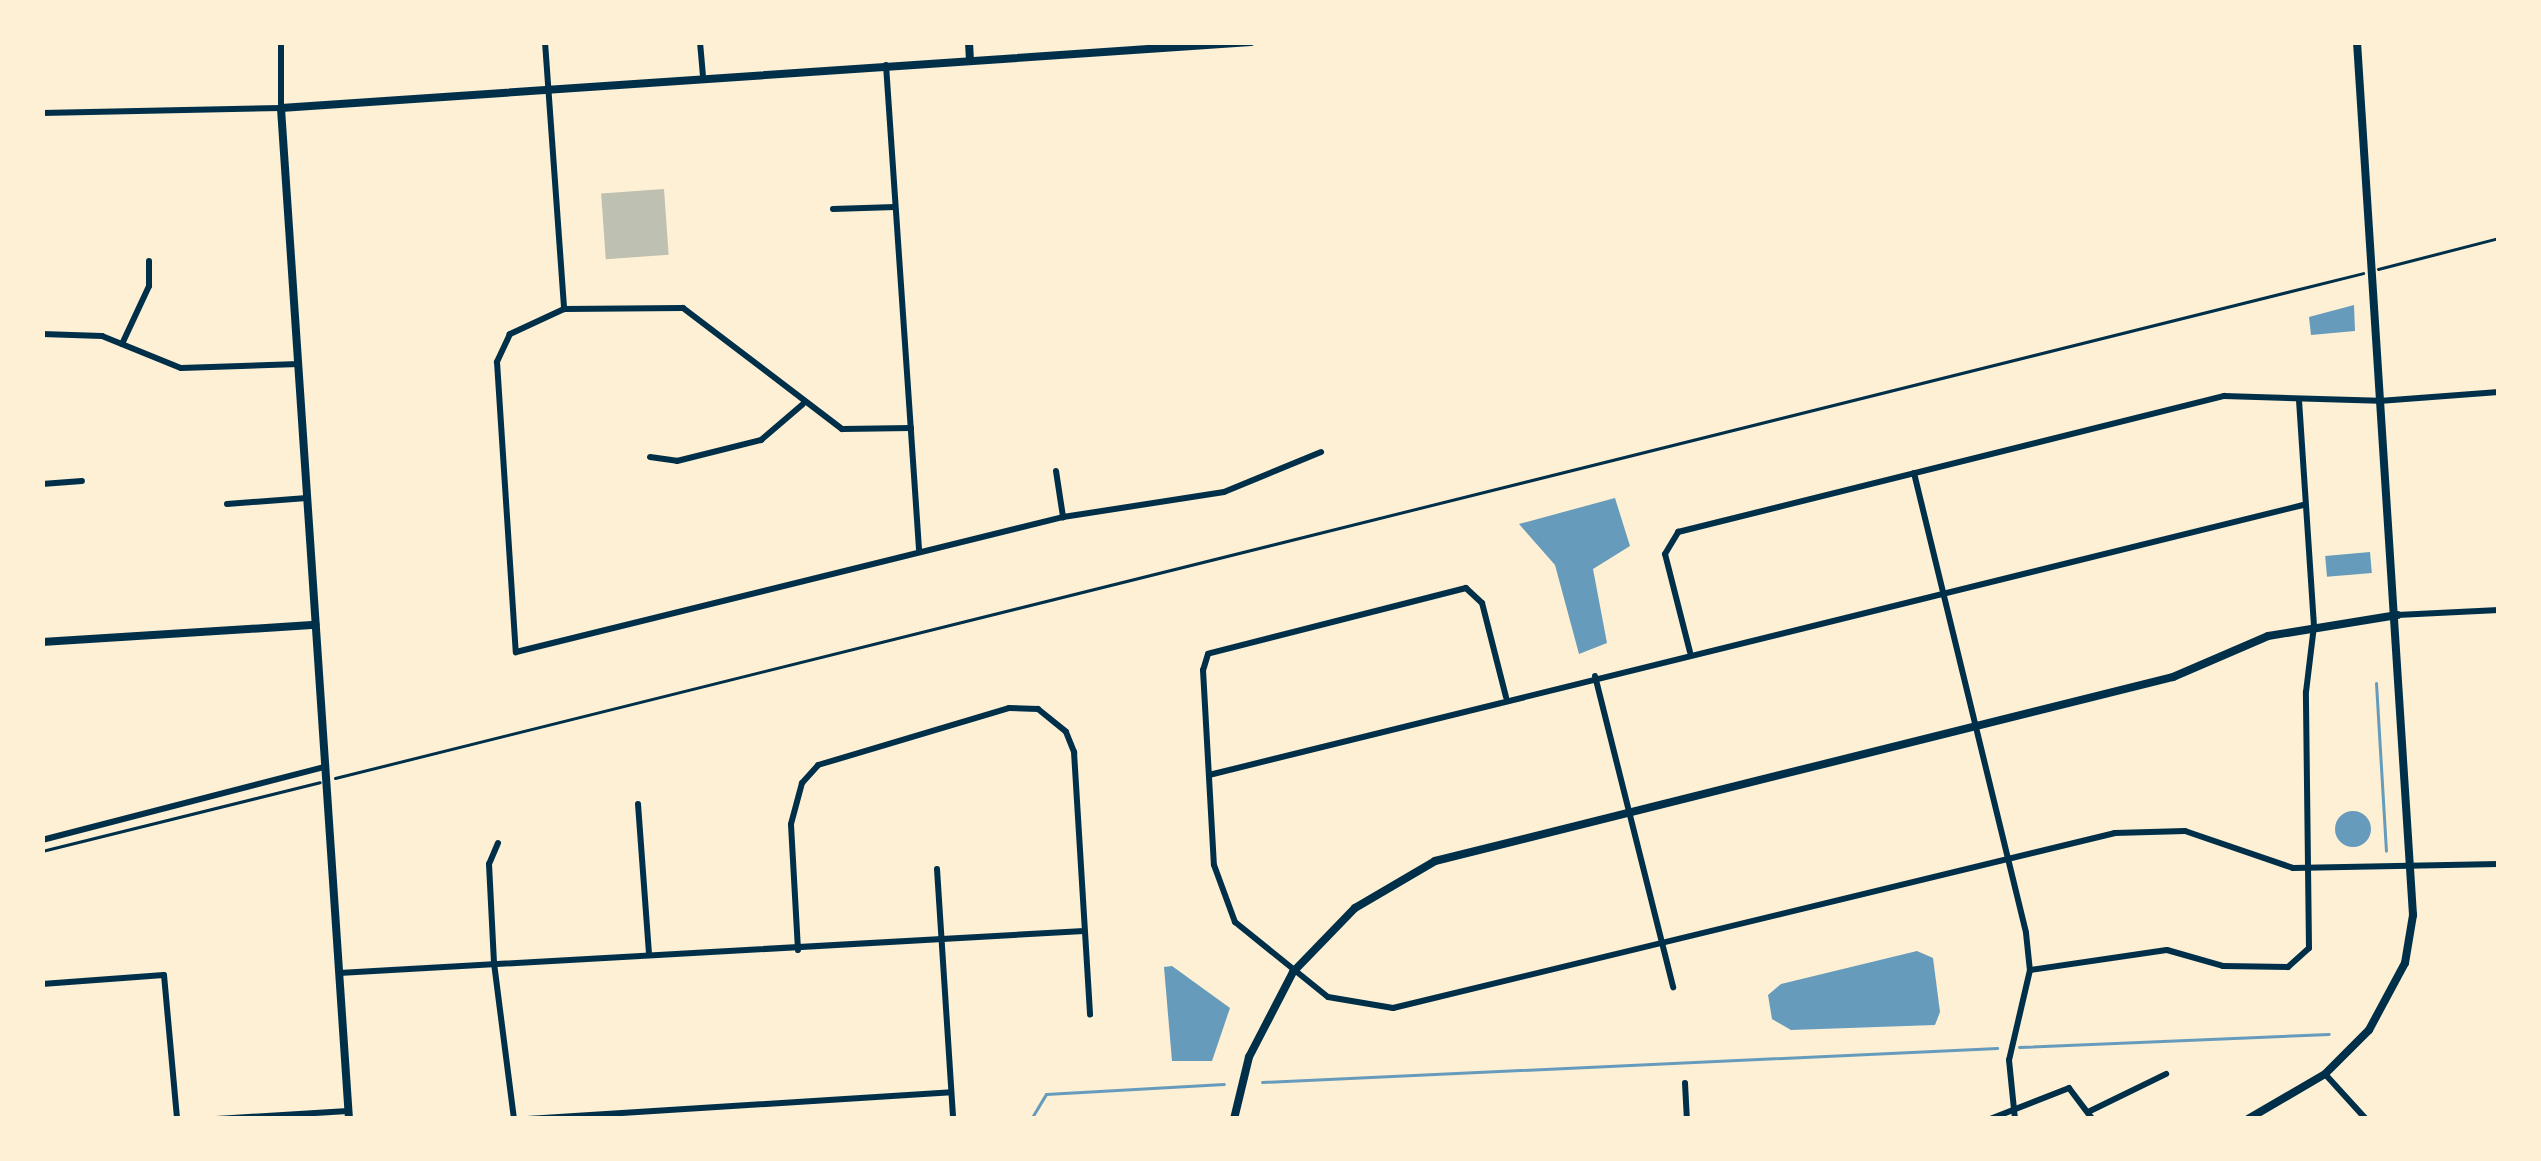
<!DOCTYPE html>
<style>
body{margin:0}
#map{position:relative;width:2541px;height:1161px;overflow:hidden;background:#fdf0d5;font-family:"Nunito Sans",sans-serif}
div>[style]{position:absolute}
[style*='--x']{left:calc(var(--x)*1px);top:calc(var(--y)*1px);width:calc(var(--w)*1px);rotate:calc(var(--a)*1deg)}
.water>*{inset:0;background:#669bbc;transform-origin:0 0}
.round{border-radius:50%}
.stream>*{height:3px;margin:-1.5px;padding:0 1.5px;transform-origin:1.5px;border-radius:1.5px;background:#669bbc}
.building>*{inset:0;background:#bec0b2;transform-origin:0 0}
.path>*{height:3px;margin:-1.5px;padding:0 1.5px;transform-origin:1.5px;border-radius:1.5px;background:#003049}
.minor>*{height:6px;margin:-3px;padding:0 3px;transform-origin:3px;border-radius:3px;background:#003049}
.tertiary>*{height:8px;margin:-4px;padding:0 4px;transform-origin:4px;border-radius:4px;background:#003049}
span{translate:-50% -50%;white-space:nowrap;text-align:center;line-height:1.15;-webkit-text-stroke:10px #fdf0d5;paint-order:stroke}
.frame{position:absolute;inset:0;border:45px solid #fdf0d5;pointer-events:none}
</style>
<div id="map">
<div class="water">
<div style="clip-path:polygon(2354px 305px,2355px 331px,2311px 335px,2309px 317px)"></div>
<div style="clip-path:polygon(1615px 498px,1630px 546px,1593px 569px,1607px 643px,1579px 654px,1555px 565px,1519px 524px)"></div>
<div style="left:2370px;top:552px;width:21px;height:45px;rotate:85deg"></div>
<div class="round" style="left:2335px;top:811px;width:36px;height:36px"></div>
<div style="clip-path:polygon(1917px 951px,1933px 958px,1940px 1012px,1935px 1025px,1791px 1030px,1772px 1019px,1768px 995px,1781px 984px)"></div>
<div style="clip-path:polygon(1172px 966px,1230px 1008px,1212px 1061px,1172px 1061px,1164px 967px)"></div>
</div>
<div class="stream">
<div style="--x:2376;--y:683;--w:168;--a:86.6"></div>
<div style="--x:2019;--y:1047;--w:310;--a:-2.4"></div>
<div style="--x:1262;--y:1082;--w:736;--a:-2.65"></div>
<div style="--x:1031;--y:1119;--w:29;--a:-59"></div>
<div style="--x:1046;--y:1094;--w:178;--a:-3.2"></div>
</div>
<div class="building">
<div style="left:664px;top:189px;width:66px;height:63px;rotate:86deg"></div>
</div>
<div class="path">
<div style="--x:2378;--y:269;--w:125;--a:-14.4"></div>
<div style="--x:335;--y:778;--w:2090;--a:-13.98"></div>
<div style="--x:42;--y:851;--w:286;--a:-13.9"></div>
</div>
<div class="minor">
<div style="--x:545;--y:42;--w:268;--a:85.9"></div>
<div style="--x:700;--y:42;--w:36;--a:85"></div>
<div style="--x:886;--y:65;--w:488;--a:86.1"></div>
<div style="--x:42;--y:113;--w:239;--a:-1.2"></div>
<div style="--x:281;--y:108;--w:66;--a:-90"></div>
<div style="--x:833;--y:209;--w:62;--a:-1.8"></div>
<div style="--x:42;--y:334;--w:60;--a:1.9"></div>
<div style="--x:102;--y:336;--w:85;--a:22.1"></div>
<div style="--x:181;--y:368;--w:118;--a:-1.9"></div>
<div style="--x:122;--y:344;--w:64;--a:-65"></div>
<div style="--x:149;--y:286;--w:25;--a:-90"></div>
<div style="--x:911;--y:428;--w:69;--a:179.2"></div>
<div style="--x:842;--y:429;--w:200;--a:-142.7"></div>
<div style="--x:683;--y:308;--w:119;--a:179.5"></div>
<div style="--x:564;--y:309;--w:60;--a:155.2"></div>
<div style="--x:510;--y:334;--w:31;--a:115"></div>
<div style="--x:497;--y:362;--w:291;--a:86.3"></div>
<div style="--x:516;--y:652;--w:563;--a:-13.86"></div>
<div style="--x:1063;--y:517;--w:163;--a:-8.8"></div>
<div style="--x:1224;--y:492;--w:105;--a:-22.4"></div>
<div style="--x:650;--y:457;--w:27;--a:8"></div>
<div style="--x:677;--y:461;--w:87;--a:-14"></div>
<div style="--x:761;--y:440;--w:55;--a:-40.6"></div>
<div style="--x:1056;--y:471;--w:47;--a:81.3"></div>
<div style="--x:1914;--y:473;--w:473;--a:76.3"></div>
<div style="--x:2026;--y:933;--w:37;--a:84"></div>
<div style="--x:2030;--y:970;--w:92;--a:103.1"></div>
<div style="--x:2009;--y:1060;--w:59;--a:84.2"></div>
<div style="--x:42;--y:484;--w:40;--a:-4.3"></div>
<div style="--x:227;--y:504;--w:80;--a:-4.3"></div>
<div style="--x:2397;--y:615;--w:102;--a:-2.8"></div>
<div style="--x:1690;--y:652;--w:101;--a:-104.3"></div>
<div style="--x:1665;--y:554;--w:26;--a:-59"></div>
<div style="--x:1678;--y:532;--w:563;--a:-13.99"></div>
<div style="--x:2224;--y:396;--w:155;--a:1.8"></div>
<div style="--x:2379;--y:401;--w:120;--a:-4.3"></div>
<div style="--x:1595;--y:676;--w:321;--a:75.9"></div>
<div style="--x:1506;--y:697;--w:97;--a:-104.3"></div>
<div style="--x:1482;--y:603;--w:22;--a:-137"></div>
<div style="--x:1466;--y:588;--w:266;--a:165.7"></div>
<div style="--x:1208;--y:654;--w:17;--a:107"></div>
<div style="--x:1203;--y:670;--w:195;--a:86.8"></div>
<div style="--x:1214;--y:865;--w:61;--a:69.8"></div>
<div style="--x:1235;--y:922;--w:119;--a:38.9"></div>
<div style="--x:1328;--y:997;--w:66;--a:9.6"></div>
<div style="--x:1393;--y:1008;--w:743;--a:-13.62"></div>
<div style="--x:2115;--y:833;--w:70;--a:-1.6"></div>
<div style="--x:2185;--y:831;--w:114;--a:18.9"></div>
<div style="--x:2293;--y:868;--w:206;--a:-1.1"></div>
<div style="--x:1209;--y:775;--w:1127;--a:-13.86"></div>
<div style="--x:638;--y:804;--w:150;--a:85.8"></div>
<div style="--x:42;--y:840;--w:292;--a:-14.5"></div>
<div style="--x:498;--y:843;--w:23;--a:113"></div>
<div style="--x:489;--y:864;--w:99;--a:87.1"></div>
<div style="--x:494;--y:963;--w:157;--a:82.7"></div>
<div style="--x:937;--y:869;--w:251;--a:86.3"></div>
<div style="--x:798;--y:950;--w:126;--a:-93.2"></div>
<div style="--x:791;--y:824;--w:42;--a:-75"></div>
<div style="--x:802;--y:783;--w:24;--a:-48"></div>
<div style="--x:818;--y:765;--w:199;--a:-16.6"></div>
<div style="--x:1009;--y:708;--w:29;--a:2"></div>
<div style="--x:1038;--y:709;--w:36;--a:39"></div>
<div style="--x:1066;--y:732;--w:22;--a:68"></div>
<div style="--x:1074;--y:752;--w:263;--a:86.5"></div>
<div style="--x:2030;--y:970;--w:138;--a:-8.3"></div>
<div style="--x:2167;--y:950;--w:58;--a:15.9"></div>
<div style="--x:2223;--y:966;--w:65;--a:0.9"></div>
<div style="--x:2288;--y:967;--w:28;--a:-42"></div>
<div style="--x:2309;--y:948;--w:256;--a:-90.7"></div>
<div style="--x:2306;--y:692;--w:66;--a:-83.1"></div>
<div style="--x:2314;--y:626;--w:225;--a:-93.8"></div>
<div style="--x:339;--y:973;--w:746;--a:-3.23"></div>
<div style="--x:42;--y:984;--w:122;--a:-4.2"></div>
<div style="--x:164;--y:975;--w:145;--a:84.8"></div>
<div style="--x:2325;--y:1074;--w:61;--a:47.7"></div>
<div style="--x:1685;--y:1083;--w:36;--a:87"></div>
<div style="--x:2088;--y:1112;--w:87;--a:-26"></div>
<div style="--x:216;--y:1119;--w:132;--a:-3.5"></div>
<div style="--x:527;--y:1119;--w:425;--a:-3.6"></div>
<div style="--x:1990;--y:1119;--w:85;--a:-21.4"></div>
<div style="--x:2069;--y:1088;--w:39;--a:53"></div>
</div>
<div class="tertiary">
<div style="--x:969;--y:42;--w:17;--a:87"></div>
<div style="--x:42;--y:642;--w:274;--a:-3.6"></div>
<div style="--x:349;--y:1119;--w:1013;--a:-93.85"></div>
<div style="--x:281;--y:108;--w:972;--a:-3.89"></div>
<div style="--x:1234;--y:1119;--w:64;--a:-76.4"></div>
<div style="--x:1249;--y:1057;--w:96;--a:-62.6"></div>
<div style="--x:1293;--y:972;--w:89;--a:-45.9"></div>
<div style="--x:1355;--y:908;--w:93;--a:-30.4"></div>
<div style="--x:1435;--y:861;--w:761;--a:-14"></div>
<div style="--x:2173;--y:677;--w:103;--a:-23.3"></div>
<div style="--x:2268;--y:636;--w:131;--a:-9.2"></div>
<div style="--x:2248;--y:1119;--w:89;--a:-30.3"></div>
<div style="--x:2325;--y:1074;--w:62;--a:-45"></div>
<div style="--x:2369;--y:1030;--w:76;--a:-61.8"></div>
<div style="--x:2405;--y:963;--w:49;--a:-80.5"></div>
<div style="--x:2413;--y:915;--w:875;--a:-93.67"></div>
</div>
<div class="frame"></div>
</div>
